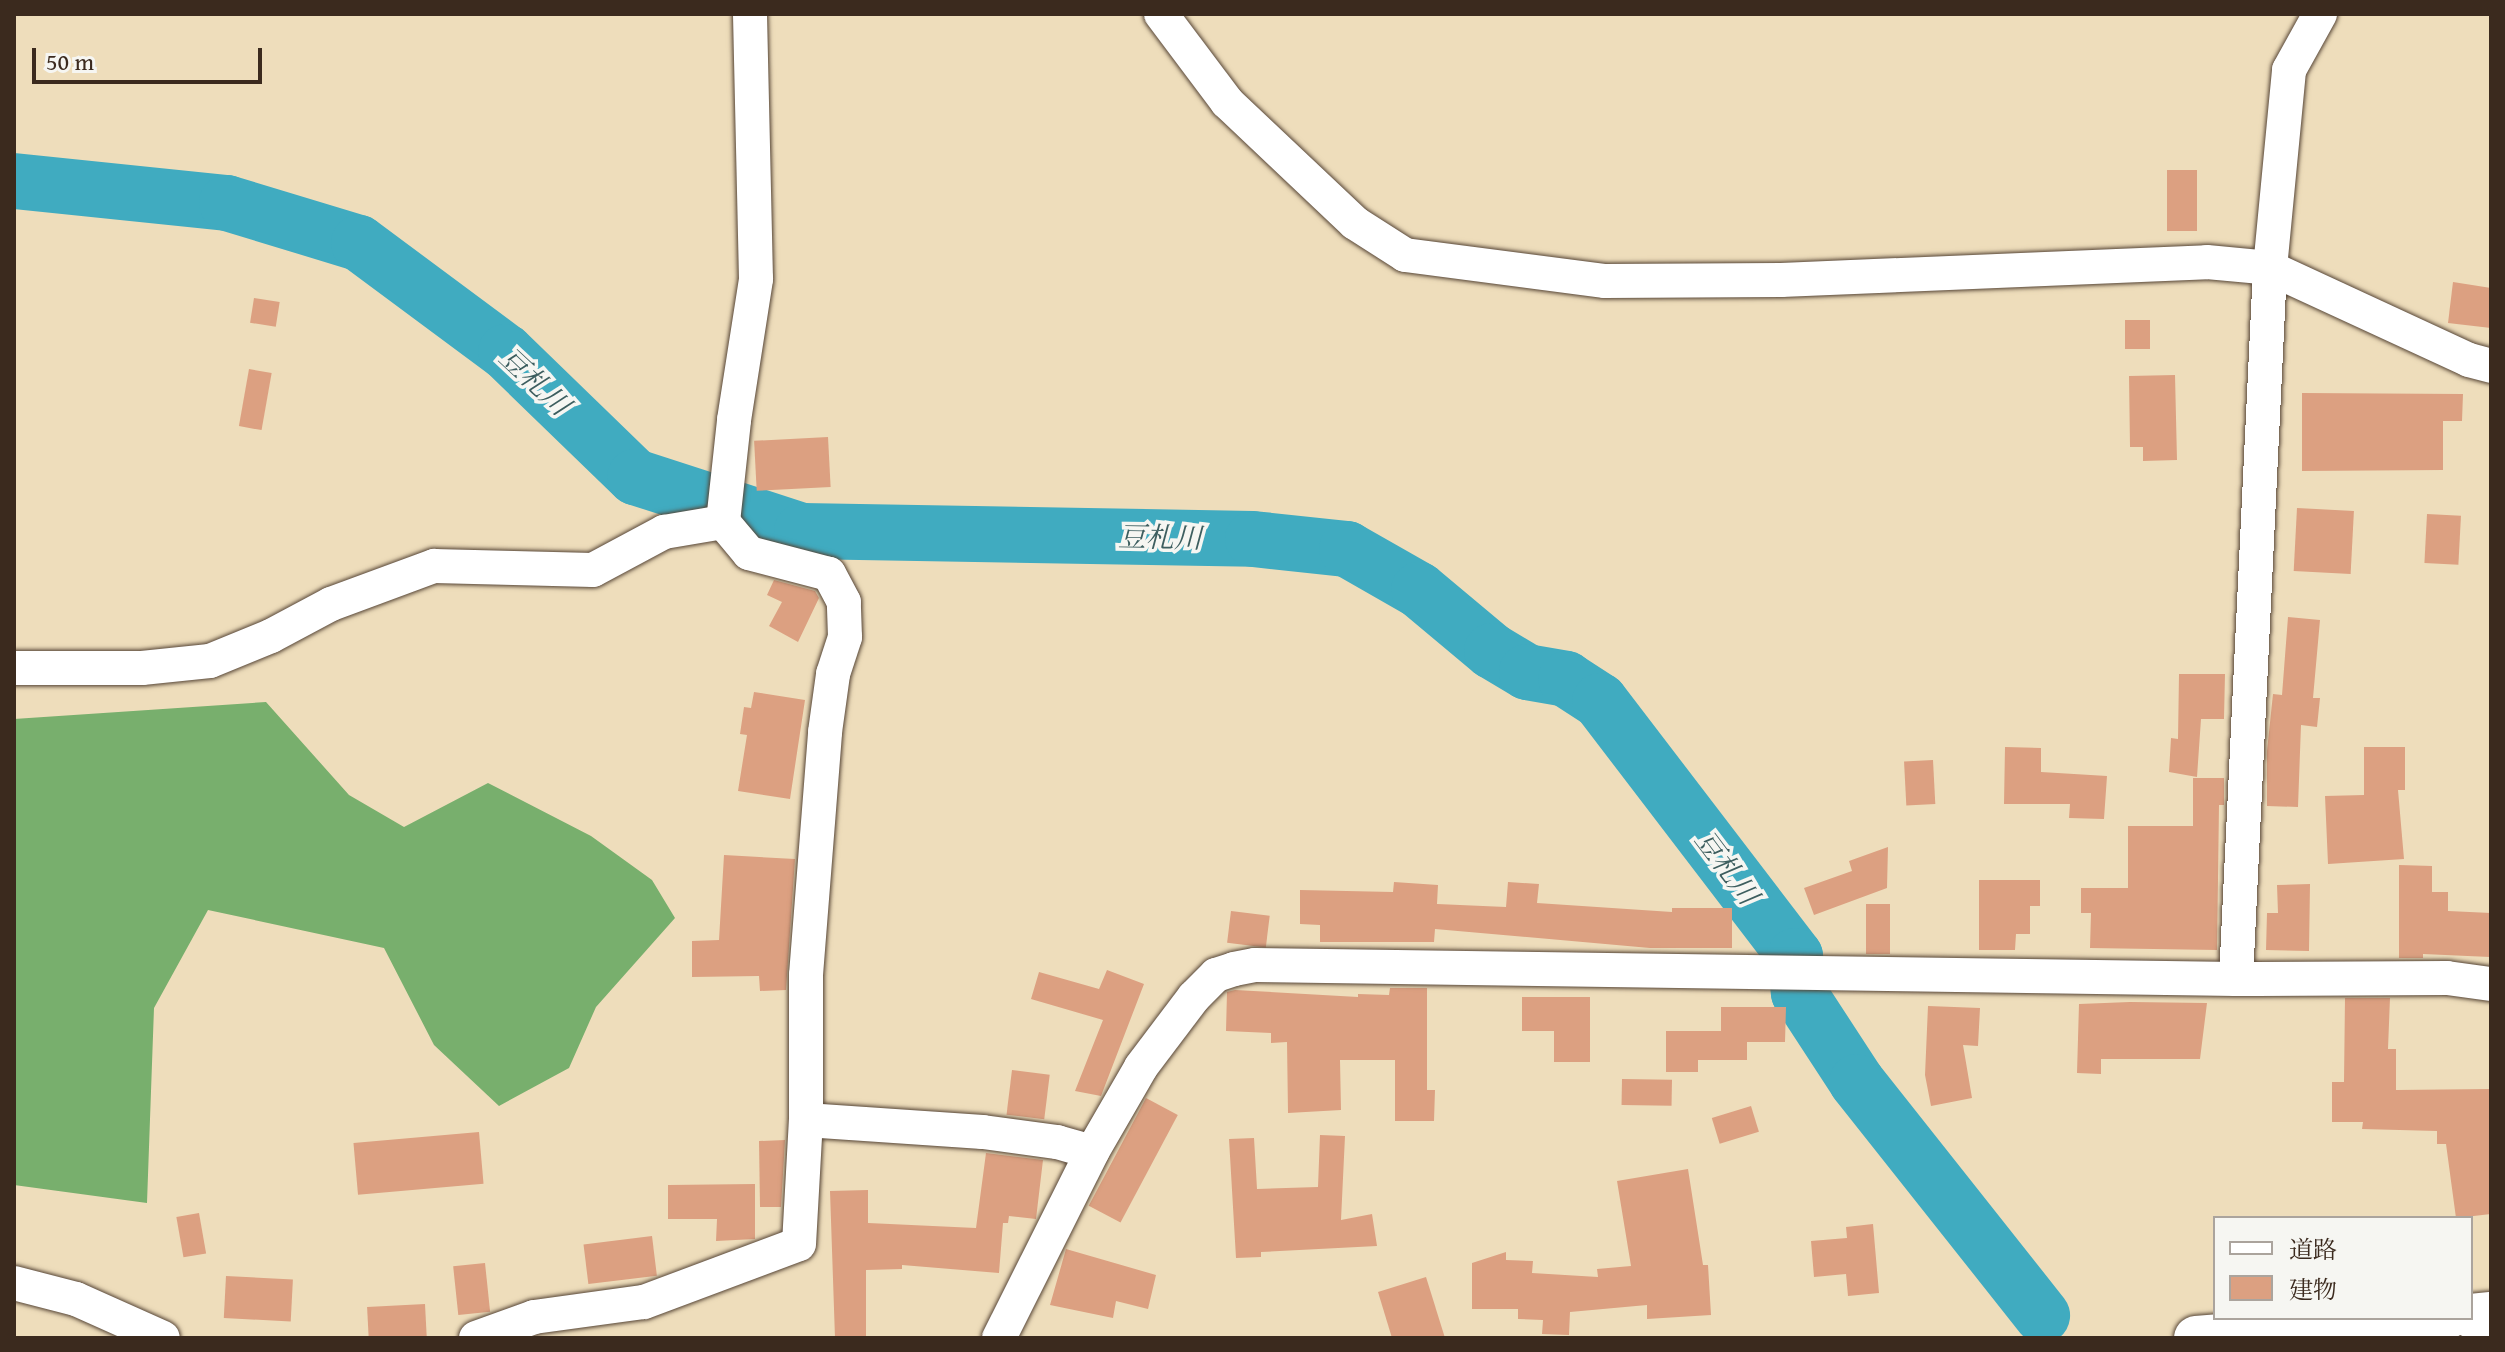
<!DOCTYPE html>
<meta charset="utf-8">
<style>
body{margin:0}
#map{position:relative;width:2505px;height:1352px;overflow:hidden;background:#edb;font-family:"Gentium Book Plus","Noto Serif JP",serif}
div>[style]{position:absolute}
[style*='--x']{left:calc(var(--x)*1px);top:calc(var(--y)*1px);width:calc(var(--w)*1px);rotate:calc(var(--a)*1deg)}
.forest>*{inset:0;background:#78af6d}
.river>*{height:56px;margin:-28px;padding:0 28px;transform-origin:28px;border-radius:28px;background:#40abc0}
.building>*{inset:0;background:#dca081;transform-origin:0 0}
.roads{filter:drop-shadow(0 0 2px #564536) drop-shadow(0 0 2px #564536)}
.street>*{height:34px;margin:-17px;padding:0 17px;transform-origin:17px;border-radius:17px;background:#fff}
.highway>*{height:44px;margin:-22px;padding:0 22px;transform-origin:22px;border-radius:22px;background:#fff}
span{translate:-50% -50%;white-space:nowrap;text-align:center;line-height:1.15;-webkit-text-stroke:7px #f6f6f2;paint-order:stroke}
.water-label{font-size:28px;color:#3d5e5f;font-style:italic}
.frame{position:absolute;inset:0;border:16px solid #3b2a1e;pointer-events:none}
.legend{position:absolute;left:2213px;top:1216px;width:260px;height:104px;box-sizing:border-box;background:#f6f6f2;border:2px solid #aba49d;margin:0;padding:10px 14px;list-style:none;font-size:24px;color:#3b2a1e}
.legend li{display:flex;align-items:center;gap:16px;height:40px}
.legend b{width:40px;border:2px solid #aba49d}
.scale{position:absolute;left:32px;top:48px;width:230px;height:36px;box-sizing:border-box;border:4px solid #3b2a1e;border-top:0;padding-left:10px;font-size:24px;line-height:28px;white-space:nowrap;color:#3b2a1e;-webkit-text-stroke:6px #f6f6f2;paint-order:stroke}
</style>
<div id="map">
<div class="forest">
<div style="clip-path:polygon(266px 702px,349px 795px,404px 827px,488px 783px,591px 836px,652px 880px,675px 918px,596px 1007px,569px 1068px,499px 1106px,434px 1045px,384px 948px,208px 910px,154px 1008px,147px 1203px,14px 1185px,14px 719px)"></div>
</div>
<div class="river">
<div style="--x:14;--y:181;--w:214;--a:5.9"></div>
<div style="--x:227;--y:203;--w:138;--a:16.9"></div>
<div style="--x:359;--y:243;--w:183;--a:36.6"></div>
<div style="--x:506;--y:352;--w:180;--a:44.1"></div>
<div style="--x:635;--y:477;--w:176;--a:17.9"></div>
<div style="--x:802;--y:531;--w:451;--a:1"></div>
<div style="--x:1253;--y:539;--w:95;--a:6.1"></div>
<div style="--x:1347;--y:549;--w:83;--a:29.7"></div>
<div style="--x:1419;--y:590;--w:95;--a:39.9"></div>
<div style="--x:1492;--y:651;--w:41;--a:31"></div>
<div style="--x:1527;--y:672;--w:40;--a:10"></div>
<div style="--x:1566;--y:679;--w:40;--a:32.9"></div>
<div style="--x:1600;--y:701;--w:321;--a:52.6"></div>
<div style="--x:1795;--y:956;--w:37;--a:84"></div>
<div style="--x:1799;--y:993;--w:106;--a:56.9"></div>
<div style="--x:1857;--y:1082;--w:298;--a:51.6"></div>
</div>
<div class="building">
<div style="left:2167px;top:170px;width:30px;height:61px"></div>
<div style="clip-path:polygon(2453px 282px,2491px 288px,2491px 328px,2448px 323px)"></div>
<div style="left:254px;top:298px;width:26px;height:25px;rotate:9deg"></div>
<div style="left:2125px;top:320px;width:25px;height:29px"></div>
<div style="left:249px;top:369px;width:23px;height:58px;rotate:10deg"></div>
<div style="clip-path:polygon(2175px 375px,2177px 460px,2143px 461px,2143px 447px,2130px 447px,2129px 376px)"></div>
<div style="clip-path:polygon(2302px 393px,2463px 394px,2462px 421px,2443px 421px,2443px 470px,2302px 471px)"></div>
<div style="left:828px;top:437px;width:50px;height:74px;rotate:87deg"></div>
<div style="left:2297px;top:508px;width:57px;height:63px;rotate:3deg"></div>
<div style="left:2427px;top:514px;width:34px;height:49px;rotate:3deg"></div>
<div style="clip-path:polygon(774px 580px,815px 591px,819px 598px,798px 642px,769px 626px,782px 602px,767px 595px)"></div>
<div style="clip-path:polygon(2288px 617px,2320px 620px,2313px 698px,2320px 698px,2317px 727px,2301px 725px,2298px 807px,2267px 806px,2267px 751px,2273px 694px,2282px 695px)"></div>
<div style="clip-path:polygon(2179px 674px,2225px 674px,2224px 719px,2201px 719px,2197px 777px,2169px 772px,2171px 738px,2178px 739px)"></div>
<div style="clip-path:polygon(754px 692px,805px 700px,790px 799px,738px 791px,747px 735px,740px 734px,744px 707px,751px 708px)"></div>
<div style="clip-path:polygon(2005px 747px,2041px 748px,2041px 772px,2107px 776px,2104px 819px,2069px 818px,2070px 804px,2004px 804px)"></div>
<div style="clip-path:polygon(2364px 747px,2405px 747px,2405px 790px,2398px 790px,2404px 859px,2328px 864px,2325px 796px,2364px 795px)"></div>
<div style="left:1933px;top:760px;width:44px;height:29px;rotate:87deg"></div>
<div style="clip-path:polygon(2193px 778px,2224px 778px,2224px 805px,2219px 805px,2217px 950px,2090px 948px,2091px 913px,2081px 913px,2081px 888px,2128px 888px,2128px 826px,2193px 826px)"></div>
<div style="clip-path:polygon(1888px 847px,1887px 888px,1814px 915px,1804px 888px,1852px 871px,1849px 861px)"></div>
<div style="clip-path:polygon(724px 855px,795px 859px,786px 990px,760px 991px,759px 976px,692px 977px,692px 941px,719px 940px)"></div>
<div style="clip-path:polygon(2399px 865px,2432px 866px,2432px 892px,2448px 892px,2448px 911px,2491px 913px,2490px 957px,2423px 954px,2423px 958px,2399px 958px)"></div>
<div style="clip-path:polygon(1979px 880px,2040px 880px,2040px 906px,2030px 906px,2030px 934px,2016px 934px,2015px 950px,1979px 950px)"></div>
<div style="clip-path:polygon(1394px 882px,1438px 885px,1437px 904px,1506px 907px,1508px 882px,1539px 884px,1537px 903px,1672px 912px,1672px 908px,1732px 908px,1732px 948px,1650px 948px,1435px 929px,1434px 942px,1320px 942px,1320px 925px,1300px 924px,1300px 890px,1393px 892px)"></div>
<div style="clip-path:polygon(2310px 884px,2309px 951px,2266px 950px,2267px 913px,2278px 913px,2277px 885px)"></div>
<div style="left:1866px;top:904px;width:24px;height:50px"></div>
<div style="left:1231px;top:911px;width:39px;height:32px;rotate:7deg"></div>
<div style="clip-path:polygon(1107px 970px,1144px 984px,1101px 1096px,1075px 1091px,1103px 1020px,1031px 999px,1039px 972px,1099px 989px)"></div>
<div style="clip-path:polygon(1390px 988px,1427px 988px,1427px 1090px,1435px 1090px,1434px 1121px,1395px 1121px,1395px 1060px,1340px 1060px,1341px 1110px,1288px 1113px,1287px 1042px,1271px 1043px,1271px 1033px,1226px 1031px,1227px 992px,1235px 990px,1358px 997px,1358px 994px,1389px 995px)"></div>
<div style="clip-path:polygon(1522px 997px,1590px 997px,1590px 1062px,1554px 1062px,1554px 1031px,1522px 1031px)"></div>
<div style="clip-path:polygon(2345px 998px,2390px 998px,2388px 1049px,2396px 1049px,2396px 1090px,2491px 1089px,2491px 1214px,2456px 1218px,2446px 1144px,2437px 1144px,2437px 1131px,2362px 1129px,2363px 1122px,2332px 1122px,2332px 1082px,2344px 1082px)"></div>
<div style="clip-path:polygon(2130px 1002px,2207px 1003px,2200px 1059px,2101px 1059px,2101px 1074px,2077px 1073px,2079px 1004px)"></div>
<div style="clip-path:polygon(1928px 1006px,1980px 1008px,1978px 1046px,1963px 1045px,1972px 1098px,1931px 1106px,1925px 1075px)"></div>
<div style="clip-path:polygon(1721px 1007px,1786px 1007px,1785px 1042px,1747px 1042px,1747px 1060px,1698px 1060px,1698px 1072px,1666px 1072px,1666px 1031px,1721px 1031px)"></div>
<div style="left:1012px;top:1070px;width:38px;height:45px;rotate:7deg"></div>
<div style="left:1622px;top:1079px;width:50px;height:26px;rotate:1deg"></div>
<div style="left:1146px;top:1098px;width:36px;height:122px;rotate:28deg"></div>
<div style="left:1751px;top:1106px;width:27px;height:41px;rotate:73deg"></div>
<div style="left:479px;top:1132px;width:52px;height:126px;rotate:85deg"></div>
<div style="clip-path:polygon(1320px 1135px,1345px 1136px,1341px 1220px,1372px 1214px,1377px 1246px,1261px 1252px,1261px 1257px,1236px 1258px,1229px 1139px,1254px 1138px,1257px 1189px,1318px 1187px)"></div>
<div style="clip-path:polygon(785px 1140px,781px 1207px,760px 1207px,759px 1141px)"></div>
<div style="clip-path:polygon(986px 1153px,1043px 1160px,1036px 1219px,1009px 1216px,1008px 1223px,1003px 1223px,999px 1273px,902px 1265px,902px 1269px,866px 1270px,866px 1338px,835px 1338px,830px 1191px,868px 1190px,868px 1223px,976px 1228px)"></div>
<div style="clip-path:polygon(1688px 1169px,1703px 1265px,1708px 1265px,1711px 1315px,1647px 1319px,1647px 1305px,1570px 1312px,1569px 1335px,1542px 1334px,1543px 1320px,1518px 1319px,1518px 1309px,1472px 1309px,1472px 1263px,1506px 1252px,1506px 1260px,1533px 1261px,1532px 1273px,1598px 1277px,1597px 1269px,1631px 1266px,1617px 1181px)"></div>
<div style="clip-path:polygon(755px 1184px,755px 1239px,716px 1241px,717px 1219px,668px 1219px,668px 1185px)"></div>
<div style="left:199px;top:1213px;width:41px;height:23px;rotate:80deg"></div>
<div style="clip-path:polygon(1873px 1224px,1879px 1293px,1848px 1296px,1846px 1274px,1814px 1277px,1811px 1241px,1847px 1238px,1846px 1227px)"></div>
<div style="left:652px;top:1236px;width:40px;height:69px;rotate:83deg"></div>
<div style="clip-path:polygon(1066px 1249px,1156px 1275px,1148px 1309px,1116px 1301px,1113px 1318px,1050px 1305px)"></div>
<div style="left:485px;top:1263px;width:49px;height:32px;rotate:84deg"></div>
<div style="left:226px;top:1276px;width:67px;height:42px;rotate:3deg"></div>
<div style="clip-path:polygon(1426px 1277px,1445px 1338px,1392px 1338px,1378px 1292px)"></div>
<div style="left:425px;top:1304px;width:34px;height:58px;rotate:87deg"></div>
</div>
<div class="roads">
<div class="street">
<div style="--x:1161;--y:14;--w:110;--a:53.1"></div>
<div style="--x:1227;--y:102;--w:176;--a:43.4"></div>
<div style="--x:1355;--y:223;--w:59;--a:32.6"></div>
<div style="--x:1405;--y:255;--w:202;--a:7.4"></div>
<div style="--x:1605;--y:281;--w:176;--a:-0.3"></div>
<div style="--x:1781;--y:280;--w:426;--a:-2.4"></div>
<div style="--x:2207;--y:262;--w:63;--a:5.4"></div>
<div style="--x:2270;--y:268;--w:219;--a:24.8"></div>
<div style="--x:2469;--y:360;--w:23;--a:15"></div>
<div style="--x:14;--y:668;--w:128;--a:0"></div>
<div style="--x:142;--y:668;--w:68;--a:-5.9"></div>
<div style="--x:210;--y:661;--w:66;--a:-22.3"></div>
<div style="--x:271;--y:636;--w:68;--a:-28.1"></div>
<div style="--x:331;--y:604;--w:110;--a:-20.3"></div>
<div style="--x:434;--y:566;--w:159;--a:1.4"></div>
<div style="--x:593;--y:570;--w:81;--a:-28.2"></div>
<div style="--x:664;--y:532;--w:60;--a:-9.6"></div>
<div style="--x:2236;--y:979;--w:712;--a:-87.26"></div>
<div style="--x:2270;--y:268;--w:199;--a:-84.5"></div>
<div style="--x:2289;--y:70;--w:64;--a:-61"></div>
<div style="--x:806;--y:1120;--w:177;--a:3.9"></div>
<div style="--x:983;--y:1132;--w:75;--a:7.7"></div>
<div style="--x:1057;--y:1142;--w:36;--a:16"></div>
<div style="--x:14;--y:1283;--w:64;--a:14.5"></div>
<div style="--x:76;--y:1299;--w:95;--a:24.1"></div>
<div style="--x:476;--y:1338;--w:62;--a:-19.9"></div>
<div style="--x:534;--y:1317;--w:111;--a:-7.8"></div>
<div style="--x:644;--y:1302;--w:165;--a:-20.5"></div>
<div style="--x:799;--y:1244;--w:124;--a:-86.8"></div>
<div style="--x:806;--y:1120;--w:145;--a:-90"></div>
<div style="--x:806;--y:975;--w:244;--a:-85.5"></div>
<div style="--x:825;--y:732;--w:59;--a:-82.1"></div>
<div style="--x:833;--y:674;--w:39;--a:-72"></div>
<div style="--x:845;--y:637;--w:35;--a:-92"></div>
<div style="--x:844;--y:602;--w:32;--a:-118"></div>
<div style="--x:829;--y:574;--w:83;--a:-165.3"></div>
<div style="--x:749;--y:553;--w:40;--a:-130"></div>
<div style="--x:723;--y:522;--w:103;--a:-83.8"></div>
<div style="--x:734;--y:420;--w:143;--a:-81.1"></div>
<div style="--x:756;--y:279;--w:265;--a:-91.3"></div>
<div style="--x:999;--y:1338;--w:208;--a:-63.4"></div>
<div style="--x:1092;--y:1152;--w:98;--a:-60"></div>
<div style="--x:1141;--y:1067;--w:88;--a:-52.9"></div>
<div style="--x:1194;--y:997;--w:31;--a:-45"></div>
<div style="--x:1216;--y:975;--w:19;--a:-18"></div>
<div style="--x:1234;--y:969;--w:21;--a:-11"></div>
<div style="--x:1255;--y:965;--w:981;--a:0.82"></div>
<div style="--x:2236;--y:979;--w:211;--a:-0.3"></div>
<div style="--x:2447;--y:978;--w:44;--a:7.8"></div>
</div>
<div class="highway">
<div style="--x:2471;--y:1316;--w:20;--a:-6"></div>
<div style="--x:2196;--y:1338;--w:251;--a:-4.6"></div>
</div>
</div>
<div class="water-label">
<span style="left:535px;top:381px;rotate:43deg">豆札川</span>
<span style="left:1160px;top:537px;rotate:1deg">豆札川</span>
<span style="left:1727px;top:867px;rotate:53deg">豆札川</span>
</div>
<div class="frame"></div>
<ul class="legend">
<li><b style="height:10px;background:#fff"></b>道路</li>
<li><b style="height:22px;background:#dca081"></b>建物</li>
</ul>
<div class="scale">50 m</div>
</div>
